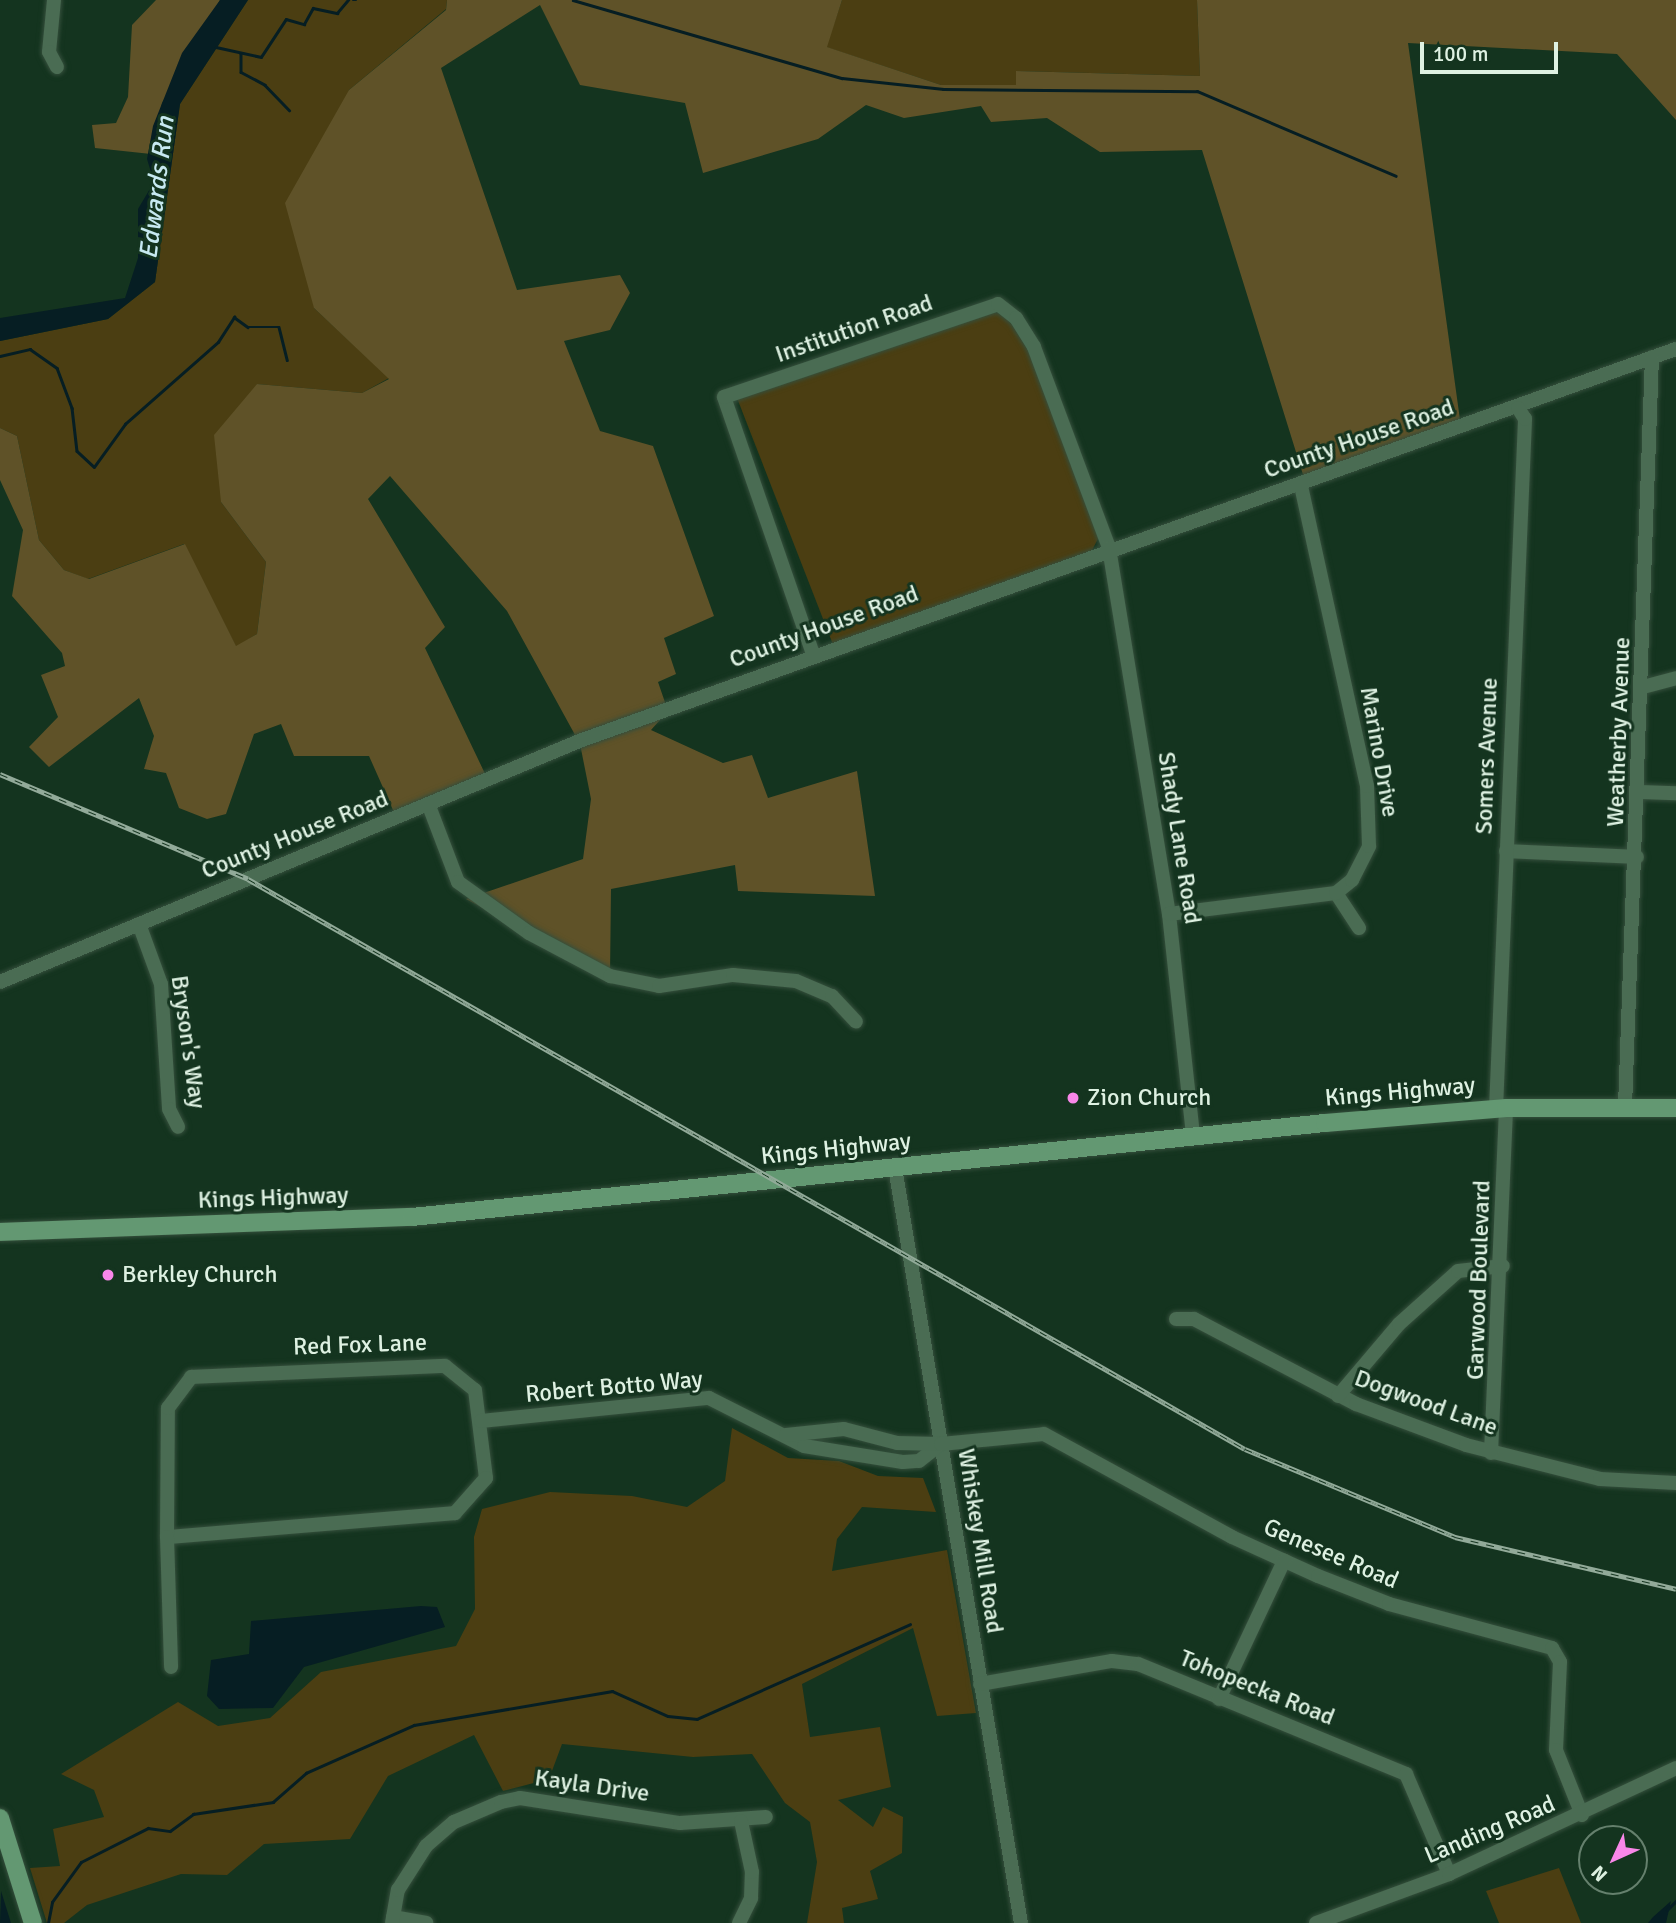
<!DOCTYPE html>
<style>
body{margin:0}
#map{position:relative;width:1676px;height:1923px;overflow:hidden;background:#14341f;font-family:Signika,sans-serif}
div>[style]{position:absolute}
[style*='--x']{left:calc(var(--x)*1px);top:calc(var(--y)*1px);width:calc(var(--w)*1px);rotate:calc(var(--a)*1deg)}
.green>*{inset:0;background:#4b3e12}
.forest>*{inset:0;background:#5f5228}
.water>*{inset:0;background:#061e23}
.stream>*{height:2.5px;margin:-1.25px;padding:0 1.25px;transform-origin:1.25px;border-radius:1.25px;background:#061e23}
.roads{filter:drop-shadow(0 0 2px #354f3c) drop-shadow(0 0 2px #354f3c)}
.minor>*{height:14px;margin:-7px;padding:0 7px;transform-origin:7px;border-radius:7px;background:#4a6c53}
.major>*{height:18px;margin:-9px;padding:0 9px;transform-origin:9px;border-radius:9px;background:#639872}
.rail>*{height:5px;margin-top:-2.5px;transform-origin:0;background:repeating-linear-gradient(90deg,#14341f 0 8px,#92aa99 0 16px);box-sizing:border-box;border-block:2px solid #92aa99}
.dots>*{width:19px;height:19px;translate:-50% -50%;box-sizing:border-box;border:4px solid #14341f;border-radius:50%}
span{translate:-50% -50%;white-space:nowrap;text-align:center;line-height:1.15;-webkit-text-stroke:6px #14341f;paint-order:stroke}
.street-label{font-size:24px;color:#def1e2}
.poi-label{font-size:24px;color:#def1e2}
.left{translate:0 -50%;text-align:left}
.water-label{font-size:26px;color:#c7e9f1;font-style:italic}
.north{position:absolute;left:1578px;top:1825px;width:70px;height:70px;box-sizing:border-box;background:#14341f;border:2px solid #65806d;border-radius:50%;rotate:225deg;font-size:19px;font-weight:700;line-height:28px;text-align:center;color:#def1e2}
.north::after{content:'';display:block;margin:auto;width:24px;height:32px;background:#f987e9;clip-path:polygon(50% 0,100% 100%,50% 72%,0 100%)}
.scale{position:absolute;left:1420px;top:42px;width:138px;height:32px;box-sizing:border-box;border:4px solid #def1e2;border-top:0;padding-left:9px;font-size:21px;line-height:24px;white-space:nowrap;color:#def1e2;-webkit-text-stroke:5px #14341f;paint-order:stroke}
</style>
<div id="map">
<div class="green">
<div style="clip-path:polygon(248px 0,447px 0,446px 9px,349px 90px,314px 308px,389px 378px,362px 393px,257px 384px,221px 502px,266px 562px,257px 634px,236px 647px,184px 544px,88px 579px,64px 570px,39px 540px,17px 436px,0 428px,0 341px,108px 319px,155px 282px,180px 104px)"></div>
<div style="clip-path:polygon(842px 0,1197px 0,1200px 76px,1017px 71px,1016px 85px,941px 85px,826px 47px)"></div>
<div style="clip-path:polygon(1002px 309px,1033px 352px,1100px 535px,1090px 554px,834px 647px,737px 398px)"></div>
<div style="clip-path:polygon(732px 1428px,788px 1458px,839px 1461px,878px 1476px,923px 1478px,936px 1512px,862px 1507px,837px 1539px,832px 1571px,947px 1550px,976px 1713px,937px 1716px,913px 1628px,802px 1684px,810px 1737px,880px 1727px,891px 1787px,838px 1800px,873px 1827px,883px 1807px,903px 1817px,902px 1853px,870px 1871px,878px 1899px,842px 1908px,844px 1923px,807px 1923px,817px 1862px,810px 1822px,785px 1803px,752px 1754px,693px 1757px,562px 1744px,549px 1779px,503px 1791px,474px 1735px,388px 1776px,350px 1839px,264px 1844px,227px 1875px,181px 1874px,87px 1905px,64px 1923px,47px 1923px,30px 1868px,60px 1866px,53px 1829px,104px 1817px,94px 1790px,61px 1774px,178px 1702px,218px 1726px,270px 1718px,321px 1672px,456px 1646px,475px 1609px,474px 1537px,482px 1509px,550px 1492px,632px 1496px,687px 1507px,725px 1481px)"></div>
<div style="clip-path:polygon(1559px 1868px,1581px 1923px,1499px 1923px,1486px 1891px)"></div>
</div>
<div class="forest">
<div style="clip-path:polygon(156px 0,220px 0,162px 103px,151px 154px,95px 148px,92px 125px,116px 123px,128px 97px,132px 25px)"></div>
<div style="clip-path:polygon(447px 0,842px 0,827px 47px,941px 85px,1016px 85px,1016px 71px,1200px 76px,1197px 0,1676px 0,1676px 120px,1617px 54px,1408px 43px,1461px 427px,1305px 481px,1202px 150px,1100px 152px,1047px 118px,991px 122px,981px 106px,904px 118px,866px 105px,818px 139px,703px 173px,685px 103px,580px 85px,540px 5px,441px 68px,517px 290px,620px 275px,630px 293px,610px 330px,564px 341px,600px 431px,653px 446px,714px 616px,664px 638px,676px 674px,658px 682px,668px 711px,651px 730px,723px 763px,752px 755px,768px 798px,857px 771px,875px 896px,738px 891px,735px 865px,611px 889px,610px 976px,466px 899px,583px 859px,591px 799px,580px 744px,507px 611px,390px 476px,368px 499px,445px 627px,425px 648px,489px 782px,397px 819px,369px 756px,294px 756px,281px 724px,254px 734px,226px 814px,207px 819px,179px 808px,166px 773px,144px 769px,154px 736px,139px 698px,49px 767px,29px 747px,58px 717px,41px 675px,65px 666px,62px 653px,12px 596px,23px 530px,0 480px,0 428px,17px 436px,39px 540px,64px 570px,89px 579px,185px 544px,236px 646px,257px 634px,266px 562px,221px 502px,214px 435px,257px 384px,362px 393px,389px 379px,314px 308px,285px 203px,349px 90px,446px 10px)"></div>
</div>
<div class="water">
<div style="clip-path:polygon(220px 0,248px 0,180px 104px,155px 282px,108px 319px,0 341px,0 318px,125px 298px,138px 258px,138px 209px,154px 182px,147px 159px,153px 126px,182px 53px)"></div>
<div style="clip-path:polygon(421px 1606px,437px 1607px,445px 1627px,304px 1667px,273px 1708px,219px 1709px,207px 1696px,211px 1660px,249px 1654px,251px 1621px)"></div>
<div style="clip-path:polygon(1px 1891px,11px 1923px,0 1923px)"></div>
<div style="clip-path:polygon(1671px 1901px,1666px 1923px,1648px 1923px,1653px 1917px)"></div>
</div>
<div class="stream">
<div style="--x:353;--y:0;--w:3;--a:0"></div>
<div style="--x:573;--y:0;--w:280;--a:16.2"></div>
<div style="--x:842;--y:78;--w:102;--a:6.2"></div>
<div style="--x:943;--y:89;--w:254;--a:0.5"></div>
<div style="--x:1197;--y:91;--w:216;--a:23.1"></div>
<div style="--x:216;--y:47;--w:46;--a:12.5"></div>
<div style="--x:261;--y:57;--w:45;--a:-56.7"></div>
<div style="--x:286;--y:19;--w:19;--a:16"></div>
<div style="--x:304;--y:24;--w:18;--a:-61"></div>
<div style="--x:313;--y:8;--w:25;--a:12"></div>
<div style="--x:337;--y:13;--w:17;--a:-50"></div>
<div style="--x:241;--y:54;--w:18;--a:90"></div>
<div style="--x:241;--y:72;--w:27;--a:28"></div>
<div style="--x:265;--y:85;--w:35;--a:46"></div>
<div style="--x:0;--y:356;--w:31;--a:-13"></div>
<div style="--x:30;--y:349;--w:33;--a:35"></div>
<div style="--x:57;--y:368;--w:43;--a:69.4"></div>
<div style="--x:72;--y:408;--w:43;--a:83.4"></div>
<div style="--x:77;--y:451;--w:23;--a:43"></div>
<div style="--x:94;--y:467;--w:53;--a:-54.2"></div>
<div style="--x:125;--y:424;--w:124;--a:-41.4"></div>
<div style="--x:218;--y:342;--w:30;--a:-57"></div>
<div style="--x:234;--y:317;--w:17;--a:36"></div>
<div style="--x:248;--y:327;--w:31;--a:0"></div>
<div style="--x:279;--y:327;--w:34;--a:76"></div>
<div style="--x:1667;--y:1910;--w:13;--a:-45"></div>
<div style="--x:48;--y:1923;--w:21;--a:-79"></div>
<div style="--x:52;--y:1902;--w:49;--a:-54.1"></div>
<div style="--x:81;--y:1862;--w:75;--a:-26.9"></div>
<div style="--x:148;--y:1828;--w:22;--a:8"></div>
<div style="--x:170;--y:1831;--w:29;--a:-36"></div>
<div style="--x:193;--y:1814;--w:81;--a:-8.5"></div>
<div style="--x:273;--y:1802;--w:44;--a:-41.3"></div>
<div style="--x:306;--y:1773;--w:118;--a:-24"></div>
<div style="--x:414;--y:1725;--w:201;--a:-9.7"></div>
<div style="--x:612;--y:1691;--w:61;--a:24.1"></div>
<div style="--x:668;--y:1716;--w:29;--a:6"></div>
<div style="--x:697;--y:1719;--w:233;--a:-24"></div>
</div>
<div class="roads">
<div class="minor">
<div style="--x:54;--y:0;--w:52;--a:95.5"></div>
<div style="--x:49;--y:52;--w:17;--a:62"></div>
<div style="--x:813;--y:654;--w:272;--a:-109.1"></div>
<div style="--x:724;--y:397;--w:289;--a:-18.7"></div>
<div style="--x:998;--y:304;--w:23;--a:38"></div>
<div style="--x:1016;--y:318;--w:34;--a:58"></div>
<div style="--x:1034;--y:347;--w:215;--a:69.5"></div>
<div style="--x:1109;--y:548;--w:371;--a:80.7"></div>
<div style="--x:1169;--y:914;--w:223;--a:83.8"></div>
<div style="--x:1643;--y:687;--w:34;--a:-15"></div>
<div style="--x:1640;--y:792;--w:36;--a:2"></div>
<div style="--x:429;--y:806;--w:81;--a:69.1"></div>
<div style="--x:458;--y:882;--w:87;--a:35.7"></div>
<div style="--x:529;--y:933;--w:92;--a:28"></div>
<div style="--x:610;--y:976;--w:50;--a:11.5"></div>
<div style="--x:659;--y:986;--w:75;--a:-8.5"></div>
<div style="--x:733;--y:975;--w:63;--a:5.4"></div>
<div style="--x:796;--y:981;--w:39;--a:23"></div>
<div style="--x:832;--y:996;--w:35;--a:47"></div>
<div style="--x:1506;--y:851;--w:131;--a:2.6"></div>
<div style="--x:1336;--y:893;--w:42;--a:56.7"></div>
<div style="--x:1169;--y:914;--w:168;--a:-7.2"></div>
<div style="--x:1336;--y:893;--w:21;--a:-39"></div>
<div style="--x:1352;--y:880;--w:38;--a:-63"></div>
<div style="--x:1369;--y:846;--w:60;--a:-91.9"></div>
<div style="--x:1367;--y:786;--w:308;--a:-102.4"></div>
<div style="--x:139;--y:924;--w:64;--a:69.9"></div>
<div style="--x:161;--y:984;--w:125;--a:86.3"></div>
<div style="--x:169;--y:1109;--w:20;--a:63"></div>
<div style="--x:0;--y:982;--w:630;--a:-22.58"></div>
<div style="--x:582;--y:740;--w:1162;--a:-19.67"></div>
<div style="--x:1625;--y:1107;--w:750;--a:-87.94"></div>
<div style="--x:1496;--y:1109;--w:691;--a:-87.59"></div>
<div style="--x:1525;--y:419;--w:13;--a:-122"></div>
<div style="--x:895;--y:1167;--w:766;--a:80.54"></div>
<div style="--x:1176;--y:1319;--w:18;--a:0"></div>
<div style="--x:1194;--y:1319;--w:183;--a:27.7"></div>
<div style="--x:1356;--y:1404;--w:117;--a:20.4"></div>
<div style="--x:1466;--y:1445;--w:138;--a:14.2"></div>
<div style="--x:1600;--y:1479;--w:76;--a:3"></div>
<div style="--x:445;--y:1366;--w:38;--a:39"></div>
<div style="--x:475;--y:1390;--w:89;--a:82.9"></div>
<div style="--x:486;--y:1478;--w:47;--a:131.5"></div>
<div style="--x:455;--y:1513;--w:289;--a:175.2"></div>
<div style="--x:167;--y:1537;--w:129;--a:-89.6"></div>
<div style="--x:168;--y:1408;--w:39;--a:-53"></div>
<div style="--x:191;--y:1377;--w:254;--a:-2.5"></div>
<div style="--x:1338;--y:1396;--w:94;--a:-49.7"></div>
<div style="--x:1399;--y:1324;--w:79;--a:-41.9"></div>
<div style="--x:1458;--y:1271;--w:45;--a:-6.3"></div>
<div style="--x:481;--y:1421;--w:229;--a:-5.8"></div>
<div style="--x:709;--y:1398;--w:106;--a:26.8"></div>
<div style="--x:804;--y:1446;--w:100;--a:9.2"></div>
<div style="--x:903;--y:1462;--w:16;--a:-4"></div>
<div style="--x:919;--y:1461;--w:28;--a:-38"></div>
<div style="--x:786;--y:1435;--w:58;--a:-5.9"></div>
<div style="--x:844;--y:1429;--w:55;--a:14.8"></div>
<div style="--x:897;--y:1443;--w:44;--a:1.3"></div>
<div style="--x:941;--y:1444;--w:103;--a:-5.5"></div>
<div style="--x:1044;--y:1434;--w:214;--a:28.7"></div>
<div style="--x:1232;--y:1537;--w:94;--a:24.4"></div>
<div style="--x:1318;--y:1576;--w:76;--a:21.5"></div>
<div style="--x:1389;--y:1604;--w:169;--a:15.1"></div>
<div style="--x:1552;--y:1648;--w:16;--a:60"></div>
<div style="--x:1560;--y:1662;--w:88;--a:92.6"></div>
<div style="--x:1556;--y:1750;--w:70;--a:68.2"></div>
<div style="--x:1491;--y:1453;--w:345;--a:-87.5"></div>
<div style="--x:167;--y:1537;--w:130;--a:88.2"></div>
<div style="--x:980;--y:1684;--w:134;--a:-9.9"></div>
<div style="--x:1112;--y:1661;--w:26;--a:7"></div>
<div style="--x:1138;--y:1664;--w:290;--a:22.3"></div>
<div style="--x:1406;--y:1774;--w:109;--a:66.7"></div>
<div style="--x:1219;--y:1699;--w:153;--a:-64.8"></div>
<div style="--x:393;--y:1917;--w:34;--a:10"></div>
<div style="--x:392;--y:1923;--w:34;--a:-80"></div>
<div style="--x:398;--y:1890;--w:52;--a:-57.5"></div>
<div style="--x:426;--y:1846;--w:37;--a:-41"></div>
<div style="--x:454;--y:1822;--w:51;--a:-23.1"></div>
<div style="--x:501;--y:1802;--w:19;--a:-12"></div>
<div style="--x:520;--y:1798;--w:162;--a:8.9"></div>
<div style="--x:680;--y:1823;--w:86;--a:-4"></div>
<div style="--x:739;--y:1923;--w:28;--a:-64"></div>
<div style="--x:751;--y:1898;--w:26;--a:-88"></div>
<div style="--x:752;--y:1872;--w:52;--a:-102.2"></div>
<div style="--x:1316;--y:1923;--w:142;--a:-20.2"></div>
<div style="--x:1449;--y:1874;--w:251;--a:-25"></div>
</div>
<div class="major">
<div style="--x:0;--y:1232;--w:412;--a:-2.1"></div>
<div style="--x:412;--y:1217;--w:918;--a:-5.88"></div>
<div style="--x:1325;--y:1123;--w:182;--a:-4.7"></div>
<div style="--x:1506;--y:1108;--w:170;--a:0"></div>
<div style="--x:0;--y:1818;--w:110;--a:72.6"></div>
</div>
</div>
<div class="rail">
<div style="--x:0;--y:774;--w:269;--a:22.9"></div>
<div style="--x:248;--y:879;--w:1148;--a:29.76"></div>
<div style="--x:1245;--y:1449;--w:228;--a:22.7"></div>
<div style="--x:1455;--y:1537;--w:227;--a:13.2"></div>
</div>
<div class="dots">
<div style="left:1073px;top:1098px;background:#f987e9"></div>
<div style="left:108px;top:1275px;background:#f987e9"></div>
</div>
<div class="street-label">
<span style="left:854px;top:329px;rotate:-19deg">Institution Road</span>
<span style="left:1359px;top:439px;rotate:-19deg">County House Road</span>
<span style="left:824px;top:627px;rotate:-20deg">County House Road</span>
<span style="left:1619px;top:732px;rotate:-88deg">Weatherby Avenue</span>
<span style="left:1379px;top:752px;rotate:80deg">Marino Drive</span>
<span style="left:1487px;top:756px;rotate:-88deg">Somers Avenue</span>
<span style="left:295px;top:835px;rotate:-22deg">County House Road</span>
<span style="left:1179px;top:838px;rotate:81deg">Shady Lane Road</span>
<span style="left:188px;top:1042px;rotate:82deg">Bryson's Way</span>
<span style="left:1400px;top:1092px;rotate:-5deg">Kings Highway</span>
<span style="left:836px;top:1149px;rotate:-6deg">Kings Highway</span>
<span style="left:273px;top:1198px;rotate:-2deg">Kings Highway</span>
<span style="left:1479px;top:1280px;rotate:-88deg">Garwood Boulevard</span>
<span style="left:360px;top:1345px;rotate:-2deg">Red Fox Lane</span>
<span style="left:614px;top:1387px;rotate:-5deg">Robert Botto Way</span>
<span style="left:1426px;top:1403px;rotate:20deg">Dogwood Lane</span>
<span style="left:980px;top:1541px;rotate:81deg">Whiskey Mill Road</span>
<span style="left:1331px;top:1554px;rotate:23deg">Genesee Road</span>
<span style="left:1257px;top:1688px;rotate:22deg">Tohopecka Road</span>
<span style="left:592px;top:1786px;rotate:8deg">Kayla Drive</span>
<span style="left:1490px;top:1830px;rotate:-23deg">Landing Road</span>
</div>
<div class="poi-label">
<span class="left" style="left:1087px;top:1098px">Zion Church</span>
<span class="left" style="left:122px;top:1275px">Berkley Church</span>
</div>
<div class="water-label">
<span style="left:158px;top:188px;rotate:-83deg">Edwards Run</span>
</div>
<div class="north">N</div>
<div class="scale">100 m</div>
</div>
